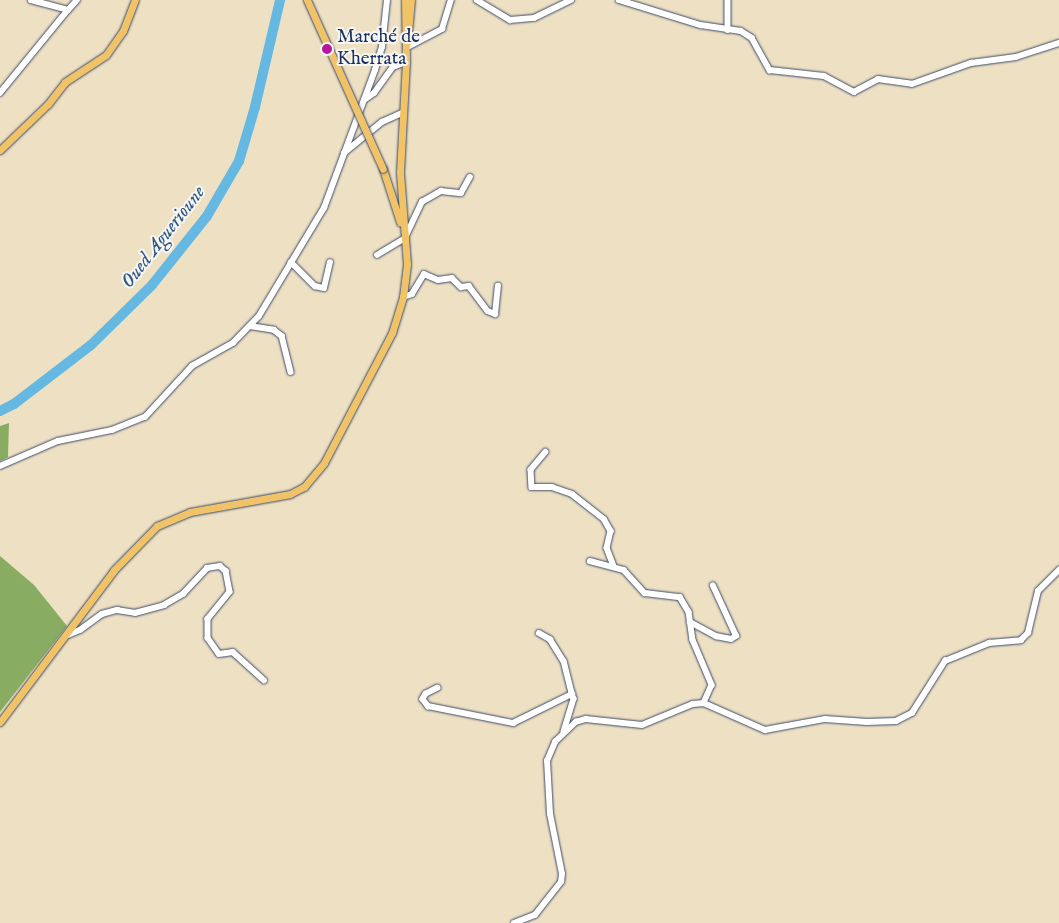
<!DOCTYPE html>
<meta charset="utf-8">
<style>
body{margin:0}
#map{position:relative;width:1059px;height:923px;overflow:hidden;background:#eee0c2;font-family:"IM FELL English",serif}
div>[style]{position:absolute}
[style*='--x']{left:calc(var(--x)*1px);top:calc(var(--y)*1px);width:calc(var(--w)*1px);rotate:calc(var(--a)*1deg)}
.forest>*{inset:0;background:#88ac61}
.river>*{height:10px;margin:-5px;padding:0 5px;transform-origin:5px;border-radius:5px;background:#65b8e1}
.roads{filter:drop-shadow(0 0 1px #3b4a6d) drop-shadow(0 0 1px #3b4a6d)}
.minor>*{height:5.5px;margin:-2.75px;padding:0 2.75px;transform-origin:2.75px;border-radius:2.75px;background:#fff}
.major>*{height:7px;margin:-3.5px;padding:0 3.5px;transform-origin:3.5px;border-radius:3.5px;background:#f1c369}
.bridges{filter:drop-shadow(0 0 1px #3b4a6d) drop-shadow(0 0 1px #3b4a6d)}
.major-bridge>*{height:7px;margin:-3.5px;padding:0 3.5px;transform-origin:3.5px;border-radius:3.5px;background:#f1c369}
.dots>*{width:14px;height:14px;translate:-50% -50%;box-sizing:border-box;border:2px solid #f6f6f2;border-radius:50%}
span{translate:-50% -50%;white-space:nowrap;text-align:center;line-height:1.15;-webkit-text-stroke:4px #f6f6f2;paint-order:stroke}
.poi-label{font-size:19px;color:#1b2f5e}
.left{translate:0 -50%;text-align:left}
.water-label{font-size:20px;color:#315885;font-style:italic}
</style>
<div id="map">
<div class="forest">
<div style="clip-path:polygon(9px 423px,8px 457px,0 461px,0 426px)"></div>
<div style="clip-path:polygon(0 556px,34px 585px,67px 626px,0 712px)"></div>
</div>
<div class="river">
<div style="--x:0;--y:411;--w:16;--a:-27"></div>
<div style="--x:14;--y:404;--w:97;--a:-37.5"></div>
<div style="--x:91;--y:345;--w:86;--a:-44.5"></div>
<div style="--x:152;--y:285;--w:88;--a:-51.4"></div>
<div style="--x:207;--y:216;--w:64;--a:-59.8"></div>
<div style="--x:239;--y:161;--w:56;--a:-73.5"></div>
<div style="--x:255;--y:107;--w:110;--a:-76.8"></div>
</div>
<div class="roads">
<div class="minor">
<div style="--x:31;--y:0;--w:38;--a:15"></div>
<div style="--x:68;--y:10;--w:13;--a:-48"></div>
<div style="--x:477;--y:0;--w:39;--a:31"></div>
<div style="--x:510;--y:20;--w:24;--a:-5"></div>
<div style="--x:534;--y:18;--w:41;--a:-25.9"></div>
<div style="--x:619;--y:0;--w:86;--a:17"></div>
<div style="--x:701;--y:25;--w:40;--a:8.5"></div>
<div style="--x:741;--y:31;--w:13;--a:32"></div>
<div style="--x:752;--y:38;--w:37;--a:61"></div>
<div style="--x:770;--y:70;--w:54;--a:6.3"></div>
<div style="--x:824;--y:76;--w:34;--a:28"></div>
<div style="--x:854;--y:92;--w:27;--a:-28"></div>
<div style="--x:878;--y:79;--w:34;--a:8"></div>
<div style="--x:912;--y:84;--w:63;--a:-19.6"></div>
<div style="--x:971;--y:63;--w:45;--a:-7.6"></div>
<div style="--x:1016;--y:57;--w:45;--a:-18"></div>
<div style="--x:728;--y:0;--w:30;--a:90"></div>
<div style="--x:406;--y:48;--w:41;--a:-27.8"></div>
<div style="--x:442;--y:29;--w:30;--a:-73"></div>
<div style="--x:0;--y:93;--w:107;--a:-50.7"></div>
<div style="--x:364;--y:100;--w:12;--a:-35"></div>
<div style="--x:374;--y:93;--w:32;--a:-54"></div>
<div style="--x:393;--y:67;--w:14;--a:-21"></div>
<div style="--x:344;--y:153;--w:49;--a:-39.2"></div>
<div style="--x:382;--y:122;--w:22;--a:-24"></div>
<div style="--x:377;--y:255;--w:33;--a:-31"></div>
<div style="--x:405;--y:238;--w:40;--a:-65"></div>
<div style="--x:422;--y:202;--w:22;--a:-30"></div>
<div style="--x:441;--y:191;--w:20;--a:6"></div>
<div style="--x:461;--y:193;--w:18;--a:-61"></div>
<div style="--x:291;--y:262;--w:34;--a:45"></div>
<div style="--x:315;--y:286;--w:9;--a:13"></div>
<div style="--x:324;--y:288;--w:26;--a:-77"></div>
<div style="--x:403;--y:297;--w:9;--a:-18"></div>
<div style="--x:412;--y:294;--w:23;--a:-59"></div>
<div style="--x:424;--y:274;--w:15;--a:23"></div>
<div style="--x:438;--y:280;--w:14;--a:-8"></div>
<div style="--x:452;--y:278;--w:13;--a:45"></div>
<div style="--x:461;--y:287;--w:8;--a:-7"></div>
<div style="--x:469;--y:286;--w:31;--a:53"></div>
<div style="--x:488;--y:311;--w:8;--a:23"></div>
<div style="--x:495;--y:314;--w:28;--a:-84"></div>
<div style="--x:250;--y:326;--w:24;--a:9"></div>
<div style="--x:274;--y:330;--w:10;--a:37"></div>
<div style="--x:282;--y:336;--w:37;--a:76"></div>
<div style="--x:546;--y:452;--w:23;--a:130"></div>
<div style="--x:531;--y:470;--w:17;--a:87"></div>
<div style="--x:532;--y:487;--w:20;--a:0"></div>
<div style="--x:552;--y:487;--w:21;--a:19"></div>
<div style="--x:572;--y:494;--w:41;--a:38"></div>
<div style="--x:604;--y:519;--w:14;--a:60"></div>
<div style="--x:611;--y:531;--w:17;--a:103"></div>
<div style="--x:607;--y:548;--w:19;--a:69"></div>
<div style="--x:0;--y:466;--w:63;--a:-23.3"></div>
<div style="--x:58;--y:441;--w:55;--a:-11.5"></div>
<div style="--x:112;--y:430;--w:35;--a:-22"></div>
<div style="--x:145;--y:417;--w:69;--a:-47.3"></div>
<div style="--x:192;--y:366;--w:47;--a:-29.3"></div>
<div style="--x:233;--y:343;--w:37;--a:-46"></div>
<div style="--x:259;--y:316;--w:126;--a:-59"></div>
<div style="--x:324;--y:208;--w:147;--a:-69.7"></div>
<div style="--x:375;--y:70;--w:24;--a:-73"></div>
<div style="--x:382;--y:47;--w:47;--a:-83.9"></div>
<div style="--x:590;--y:561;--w:35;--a:15"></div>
<div style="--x:624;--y:570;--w:31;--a:48"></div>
<div style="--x:645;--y:593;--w:35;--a:7"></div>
<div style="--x:680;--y:597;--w:17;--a:59"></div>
<div style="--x:689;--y:612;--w:28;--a:82"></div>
<div style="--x:693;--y:640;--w:49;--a:67.1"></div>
<div style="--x:712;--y:685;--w:20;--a:114"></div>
<div style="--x:690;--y:622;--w:30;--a:28"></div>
<div style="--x:716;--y:636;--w:15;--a:11"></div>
<div style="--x:731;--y:639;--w:6;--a:-31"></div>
<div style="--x:736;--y:636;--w:55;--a:-114.7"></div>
<div style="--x:539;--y:633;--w:13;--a:29"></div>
<div style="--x:550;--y:639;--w:26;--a:58"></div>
<div style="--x:564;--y:661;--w:34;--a:76"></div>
<div style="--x:68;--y:635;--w:13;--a:-23"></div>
<div style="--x:80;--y:630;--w:27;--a:-36"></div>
<div style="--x:102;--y:614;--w:16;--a:-15"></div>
<div style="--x:117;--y:610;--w:18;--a:9"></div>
<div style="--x:135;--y:613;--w:30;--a:-15"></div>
<div style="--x:164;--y:605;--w:22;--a:-30"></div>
<div style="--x:183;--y:594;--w:35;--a:-47"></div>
<div style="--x:207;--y:568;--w:13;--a:-9"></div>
<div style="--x:220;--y:566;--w:8;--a:40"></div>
<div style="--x:226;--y:571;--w:21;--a:79"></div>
<div style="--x:230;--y:592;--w:35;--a:129"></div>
<div style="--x:208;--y:619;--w:19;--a:90"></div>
<div style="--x:208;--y:638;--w:19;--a:55"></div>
<div style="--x:219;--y:654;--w:14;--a:-8"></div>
<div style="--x:233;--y:652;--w:42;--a:42.1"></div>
<div style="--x:438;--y:688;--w:13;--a:153"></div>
<div style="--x:426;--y:694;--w:6;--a:121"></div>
<div style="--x:423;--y:699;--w:9;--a:54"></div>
<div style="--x:428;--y:706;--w:87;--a:11.3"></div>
<div style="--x:513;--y:723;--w:66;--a:-26.2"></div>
<div style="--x:572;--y:694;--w:5;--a:68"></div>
<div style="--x:574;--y:699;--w:34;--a:107"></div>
<div style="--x:514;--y:923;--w:22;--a:-21"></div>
<div style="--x:535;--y:915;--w:42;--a:-51.8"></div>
<div style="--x:561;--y:882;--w:8;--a:-83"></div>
<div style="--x:562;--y:874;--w:61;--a:-101.3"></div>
<div style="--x:550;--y:814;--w:53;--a:-93.2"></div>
<div style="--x:547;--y:761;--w:21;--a:-67"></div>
<div style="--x:555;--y:742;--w:29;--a:-44"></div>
<div style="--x:576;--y:722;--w:10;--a:-17"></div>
<div style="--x:586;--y:719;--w:56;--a:6.1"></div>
<div style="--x:642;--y:725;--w:55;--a:-22.4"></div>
<div style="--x:693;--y:704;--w:11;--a:-5"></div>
<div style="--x:704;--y:703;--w:67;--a:23.9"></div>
<div style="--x:765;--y:730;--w:61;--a:-10.4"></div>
<div style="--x:825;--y:719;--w:42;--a:4.1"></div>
<div style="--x:867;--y:722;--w:29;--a:-2"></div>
<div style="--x:896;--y:721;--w:18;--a:-27"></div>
<div style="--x:912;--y:713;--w:62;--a:-57.6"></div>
<div style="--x:945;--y:661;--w:48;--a:-22.2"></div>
<div style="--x:989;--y:643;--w:32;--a:-5"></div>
<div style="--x:1021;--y:640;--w:10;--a:-45"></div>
<div style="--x:1028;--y:633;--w:43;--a:-76.6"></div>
<div style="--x:1038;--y:591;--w:30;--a:-45"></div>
</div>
<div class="major">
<div style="--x:407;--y:43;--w:43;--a:-84.7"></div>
<div style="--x:0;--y:150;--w:66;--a:-43.8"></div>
<div style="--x:48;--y:104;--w:28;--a:-52"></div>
<div style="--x:65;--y:82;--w:49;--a:-33.4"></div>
<div style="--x:106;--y:55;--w:29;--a:-55"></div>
<div style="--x:123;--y:31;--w:33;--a:-69"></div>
<div style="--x:383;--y:169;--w:56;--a:72.2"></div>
<div style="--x:0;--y:722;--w:190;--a:-53.1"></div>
<div style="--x:114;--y:570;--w:62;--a:-45.7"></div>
<div style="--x:157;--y:526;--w:36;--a:-23"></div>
<div style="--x:190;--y:512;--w:102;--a:-10.2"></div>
<div style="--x:290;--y:494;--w:16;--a:-27"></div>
<div style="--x:304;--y:487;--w:31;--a:-50"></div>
<div style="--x:324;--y:463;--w:147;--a:-62.4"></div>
<div style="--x:392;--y:333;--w:38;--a:-73"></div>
<div style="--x:403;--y:297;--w:33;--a:-83"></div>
<div style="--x:407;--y:264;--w:92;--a:-94.4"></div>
<div style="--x:400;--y:172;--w:110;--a:-86.9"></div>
<div style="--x:406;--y:62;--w:62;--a:-90.9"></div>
</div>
</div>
<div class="bridges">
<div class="major-bridge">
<div style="--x:307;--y:0;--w:185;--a:65.8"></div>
</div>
</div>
<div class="dots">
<div style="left:327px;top:49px;background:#b5179e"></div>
</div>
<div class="poi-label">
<span class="left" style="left:337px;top:49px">Marché de<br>Kherrata</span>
</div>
<div class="water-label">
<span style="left:163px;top:237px;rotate:-52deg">Oued Aguerioune</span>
</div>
</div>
